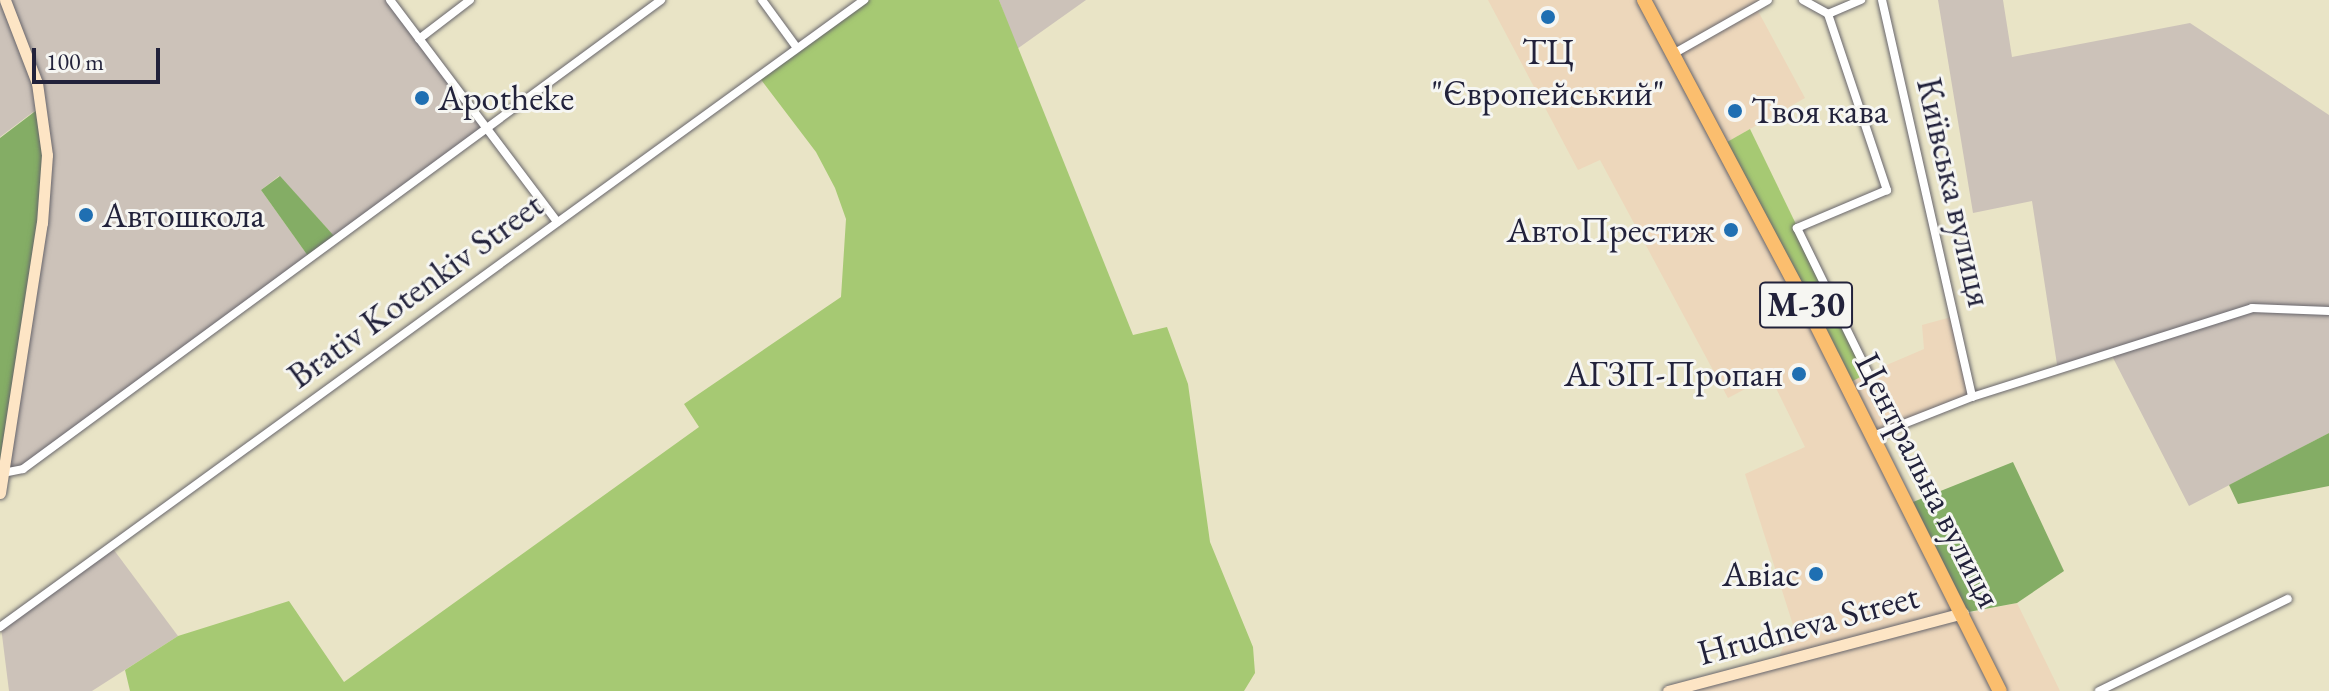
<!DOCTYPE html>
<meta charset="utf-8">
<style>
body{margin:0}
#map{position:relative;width:2329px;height:691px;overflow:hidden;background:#e9e4c6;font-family:"EB Garamond",serif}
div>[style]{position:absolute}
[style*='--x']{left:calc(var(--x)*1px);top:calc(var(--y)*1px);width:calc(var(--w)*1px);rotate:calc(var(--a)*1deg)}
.built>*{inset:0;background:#edd7bb}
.industrial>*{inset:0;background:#ccc2b9}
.green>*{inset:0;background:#a6c973}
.forest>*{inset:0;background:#84ad65}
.roads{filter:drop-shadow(0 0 2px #68666c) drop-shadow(0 0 2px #68666c)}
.street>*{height:8px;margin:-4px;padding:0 4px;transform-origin:4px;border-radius:4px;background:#fff}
.secondary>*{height:11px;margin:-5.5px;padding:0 5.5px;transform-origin:5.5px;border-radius:5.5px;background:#fde5c5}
.highway>*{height:14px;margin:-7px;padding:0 7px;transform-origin:7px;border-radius:7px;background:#fbbe6e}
.dots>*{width:22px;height:22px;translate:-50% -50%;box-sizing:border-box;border:4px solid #f6f6f2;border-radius:50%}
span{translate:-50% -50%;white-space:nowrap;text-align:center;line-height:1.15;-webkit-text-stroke:6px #f6f6f2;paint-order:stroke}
.shield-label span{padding:2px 6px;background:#f6f6f2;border:2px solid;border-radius:6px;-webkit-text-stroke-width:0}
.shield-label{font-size:34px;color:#22223b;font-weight:700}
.poi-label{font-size:36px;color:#22223b}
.left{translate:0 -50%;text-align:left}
.right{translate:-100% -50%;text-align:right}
.street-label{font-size:36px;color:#22223b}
.scale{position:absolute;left:32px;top:48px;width:128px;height:36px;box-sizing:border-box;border:4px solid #22223b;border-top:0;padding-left:10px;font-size:24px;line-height:28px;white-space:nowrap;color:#22223b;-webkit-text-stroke:6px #f6f6f2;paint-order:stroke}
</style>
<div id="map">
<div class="built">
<div style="clip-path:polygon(1488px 0,1768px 0,1758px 11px,1805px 98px,1720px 146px,1868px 373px,1924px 349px,1922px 325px,1955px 316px,1972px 397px,1874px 436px,1963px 613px,1940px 619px,2017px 603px,2060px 691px,1668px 691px,1778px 659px,1793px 625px,1745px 474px,1805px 447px,1770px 376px,1728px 398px,1600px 160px,1578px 170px)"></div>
</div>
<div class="industrial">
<div style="clip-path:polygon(0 0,390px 0,486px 127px,335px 237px,279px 176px,261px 190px,308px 256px,23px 469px,3px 473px,41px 106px,0 137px)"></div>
<div style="clip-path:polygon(999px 0,1086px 0,1017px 49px)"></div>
<div style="clip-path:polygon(1938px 0,2003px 0,2012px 57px,2190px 23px,2329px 115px,2329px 433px,2189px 506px,2111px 354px,2058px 371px,2032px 201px,1973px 213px)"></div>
<div style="clip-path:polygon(111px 546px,178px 636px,92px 691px,9px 691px,1px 627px)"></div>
</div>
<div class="green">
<div style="clip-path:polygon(864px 0,999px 0,1133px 335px,1167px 327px,1188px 384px,1210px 542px,1253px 647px,1255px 673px,1244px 691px,130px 691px,125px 670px,178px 636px,289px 601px,344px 682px,699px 427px,684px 404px,841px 297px,846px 219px,835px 188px,816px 152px,759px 77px)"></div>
<div style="clip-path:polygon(1750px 129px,1868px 373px,1847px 384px,1720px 146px)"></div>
</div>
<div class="forest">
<div style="clip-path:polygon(42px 106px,47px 155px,0 493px,0 138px)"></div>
<div style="clip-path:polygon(280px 176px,335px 237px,308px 256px,261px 190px)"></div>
<div style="clip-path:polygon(2329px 433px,2329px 486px,2238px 504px,2229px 485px)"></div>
<div style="clip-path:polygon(2013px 462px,2064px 571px,2017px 603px,1963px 613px,1908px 504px)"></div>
</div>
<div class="roads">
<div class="street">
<div style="--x:390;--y:0;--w:278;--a:53"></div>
<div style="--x:762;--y:0;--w:59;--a:53.9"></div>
<div style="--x:1803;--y:0;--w:29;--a:29"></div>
<div style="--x:1828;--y:14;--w:186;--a:71.5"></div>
<div style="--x:1887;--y:190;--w:98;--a:157.1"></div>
<div style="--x:1797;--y:228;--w:161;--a:63.9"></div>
<div style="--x:1882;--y:0;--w:407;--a:77.2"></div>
<div style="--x:1828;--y:14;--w:36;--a:-23"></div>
<div style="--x:419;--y:39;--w:64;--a:-37.4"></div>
<div style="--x:1673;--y:54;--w:109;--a:-29.6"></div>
<div style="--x:1873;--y:436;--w:106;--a:-21.5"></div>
<div style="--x:1972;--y:397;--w:294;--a:-17.6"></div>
<div style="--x:2252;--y:308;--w:77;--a:2.2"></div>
<div style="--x:3;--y:473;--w:20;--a:-11"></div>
<div style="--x:23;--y:469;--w:792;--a:-36.32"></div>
<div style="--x:0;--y:627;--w:1068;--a:-35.97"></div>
<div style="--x:2099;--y:691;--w:210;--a:-26"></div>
</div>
<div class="secondary">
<div style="--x:0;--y:493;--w:273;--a:-81.2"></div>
<div style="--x:42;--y:223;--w:68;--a:-85.8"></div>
<div style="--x:47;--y:155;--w:73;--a:-97.9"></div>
<div style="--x:37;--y:83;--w:89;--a:-111.1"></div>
<div style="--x:1668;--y:691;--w:305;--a:-14.8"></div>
</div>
<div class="highway">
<div style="--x:1644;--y:0;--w:351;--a:62"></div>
<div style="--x:1809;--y:310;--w:426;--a:63.4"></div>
</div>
</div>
<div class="dots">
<div style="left:1548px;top:17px;background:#1f6fb2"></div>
<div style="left:422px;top:98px;background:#1f6fb2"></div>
<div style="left:1735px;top:111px;background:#1f6fb2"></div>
<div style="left:86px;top:215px;background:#1f6fb2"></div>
<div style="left:1731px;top:230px;background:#1f6fb2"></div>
<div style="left:1799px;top:374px;background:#1f6fb2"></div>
<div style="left:1816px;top:574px;background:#1f6fb2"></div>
</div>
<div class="shield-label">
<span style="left:1806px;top:305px">М-30</span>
</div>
<div class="poi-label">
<span style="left:1548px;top:72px">ТЦ<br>"Європейський"</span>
<span class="left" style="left:438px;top:98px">Apotheke</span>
<span class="left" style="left:1751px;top:111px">Твоя кава</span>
<span class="left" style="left:102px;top:215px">Автошкола</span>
<span class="right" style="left:1715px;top:230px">АвтоПрестиж</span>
<span class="right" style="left:1783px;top:374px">АГЗП-Пропан</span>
<span class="right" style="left:1800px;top:574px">Авіас</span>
</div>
<div class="street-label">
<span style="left:1955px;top:192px;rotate:77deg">Київська вулиця</span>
<span style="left:415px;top:290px;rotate:-36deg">Brativ Kotenkiv Street</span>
<span style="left:1929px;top:480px;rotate:63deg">Центральна вулиця</span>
<span style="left:1808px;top:624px;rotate:-15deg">Hrudneva Street</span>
</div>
<div class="scale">100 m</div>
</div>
